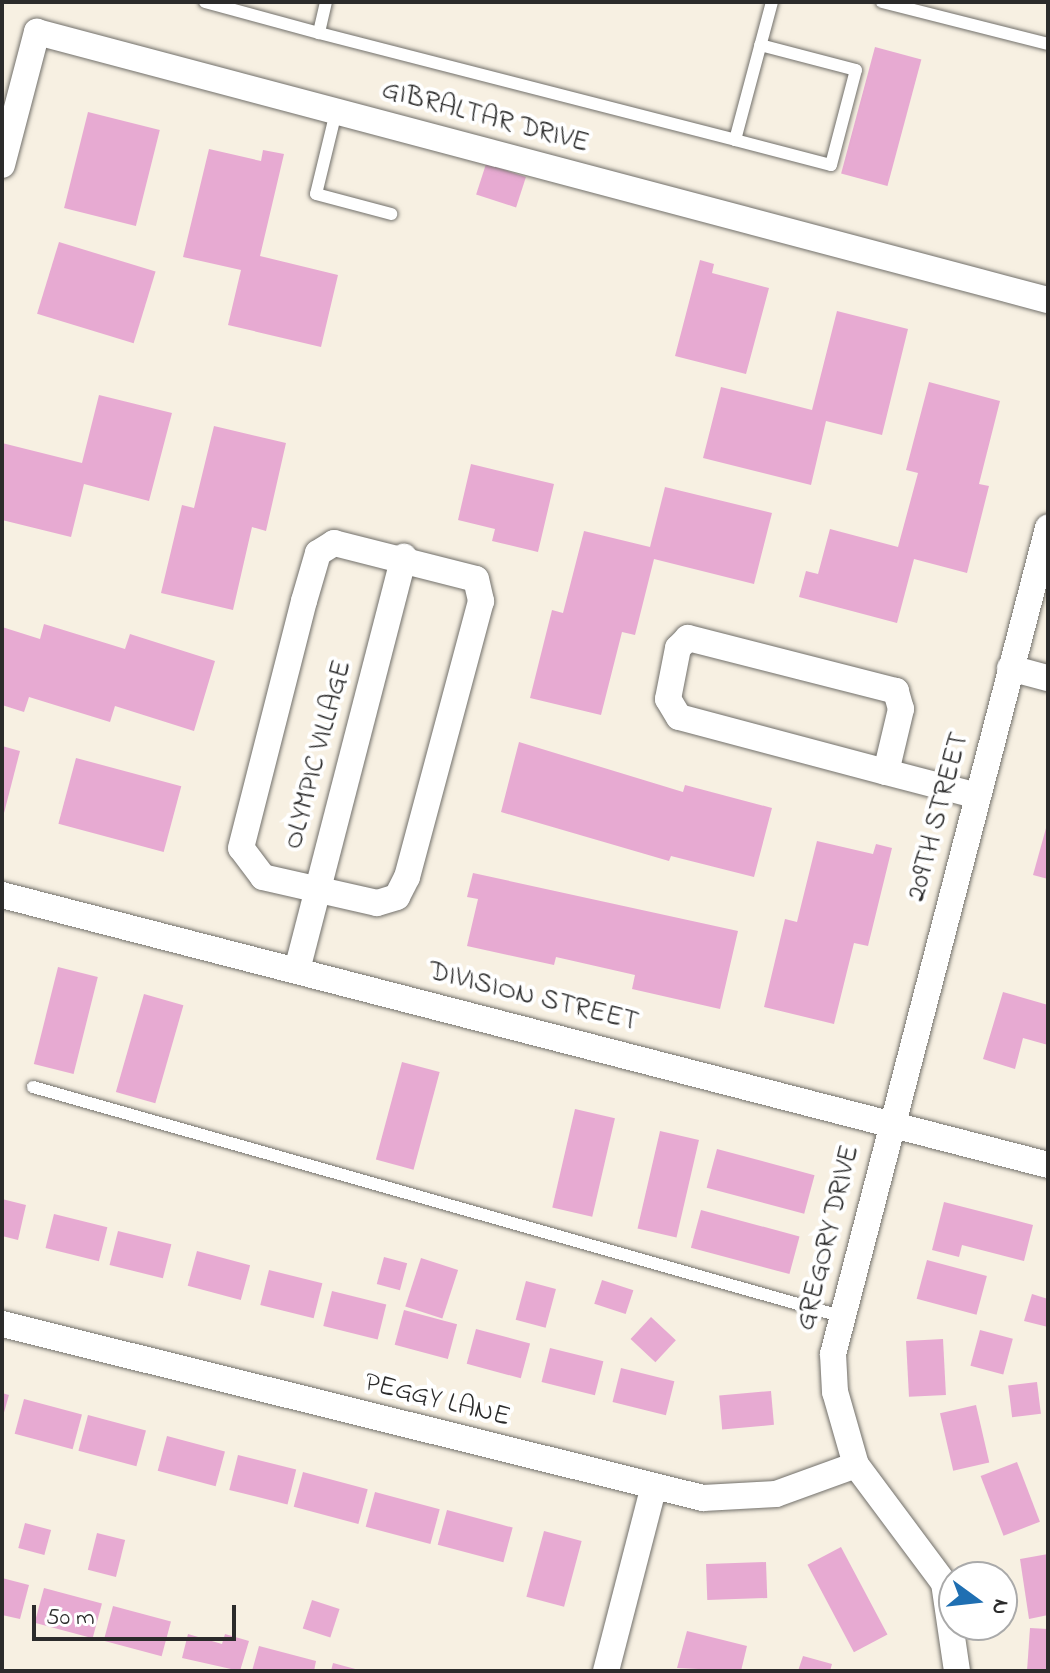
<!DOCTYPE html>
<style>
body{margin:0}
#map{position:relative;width:1050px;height:1673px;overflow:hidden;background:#f7f0e2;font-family:"Indie Flower",sans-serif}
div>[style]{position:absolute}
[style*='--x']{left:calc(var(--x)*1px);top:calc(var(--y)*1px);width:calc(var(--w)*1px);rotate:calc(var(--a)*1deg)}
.building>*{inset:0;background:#e7aad2;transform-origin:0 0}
.roads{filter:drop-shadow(0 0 2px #72706b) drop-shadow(0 0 2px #72706b)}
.service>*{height:12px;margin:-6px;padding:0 6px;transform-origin:6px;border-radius:6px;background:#fff}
.minor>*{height:26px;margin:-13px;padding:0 13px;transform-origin:13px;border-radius:13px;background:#fff}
span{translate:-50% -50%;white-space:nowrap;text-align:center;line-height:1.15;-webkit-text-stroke:8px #fff;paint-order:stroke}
.street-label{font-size:28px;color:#2b2b2b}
.frame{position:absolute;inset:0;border:4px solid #2b2b2b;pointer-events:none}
.north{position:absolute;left:938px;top:1561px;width:80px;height:80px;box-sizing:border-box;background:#fff;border:2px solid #aaa;border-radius:50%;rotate:105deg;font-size:22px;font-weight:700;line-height:32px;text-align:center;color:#2b2b2b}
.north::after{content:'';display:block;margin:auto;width:28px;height:36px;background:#1f6fb2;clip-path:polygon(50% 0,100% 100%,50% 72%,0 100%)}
.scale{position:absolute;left:32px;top:1605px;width:204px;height:36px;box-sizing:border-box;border:4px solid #2b2b2b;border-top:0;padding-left:10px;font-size:24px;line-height:28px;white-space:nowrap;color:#2b2b2b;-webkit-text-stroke:6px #fff;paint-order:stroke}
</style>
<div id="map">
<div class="building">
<div style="left:875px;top:47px;width:48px;height:131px;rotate:15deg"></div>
<div style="left:88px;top:112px;width:74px;height:99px;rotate:14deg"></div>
<div style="clip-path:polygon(209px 149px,261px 161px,263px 150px,284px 154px,260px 256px,338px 275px,321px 347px,228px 325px,241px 270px,183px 257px)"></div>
<div style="left:486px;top:164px;width:42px;height:32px;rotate:18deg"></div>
<div style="left:59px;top:242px;width:101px;height:75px;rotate:17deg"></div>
<div style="clip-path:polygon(700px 260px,714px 264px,712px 273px,769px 288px,746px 374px,675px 356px)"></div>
<div style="clip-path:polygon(837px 311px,908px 329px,882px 435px,826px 421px,811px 485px,703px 458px,721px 387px,812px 410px)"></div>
<div style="clip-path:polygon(929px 382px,1000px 401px,979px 484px,989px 486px,967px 573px,914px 559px,897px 623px,799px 597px,806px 571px,818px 574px,830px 529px,898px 547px,918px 473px,906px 470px)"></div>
<div style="clip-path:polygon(99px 395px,172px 413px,149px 501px,84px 484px,71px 537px,2px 520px,2px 443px,82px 463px)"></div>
<div style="clip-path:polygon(214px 426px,286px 443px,266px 531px,252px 527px,233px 610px,161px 593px,182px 505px,194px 508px)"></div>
<div style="clip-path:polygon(471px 464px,554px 484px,538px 552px,492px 541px,495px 529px,458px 520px)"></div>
<div style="clip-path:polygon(665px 487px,772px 513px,754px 584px,654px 559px,635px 635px,622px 632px,601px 715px,530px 698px,552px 610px,563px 613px,584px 531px,650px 547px)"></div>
<div style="clip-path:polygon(44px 624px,125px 649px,130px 634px,215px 661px,194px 731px,115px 706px,110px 722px,29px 697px,24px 712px,2px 705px,2px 627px,40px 639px)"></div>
<div style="clip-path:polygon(519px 742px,683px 792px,685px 785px,772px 808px,754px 877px,671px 856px,669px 861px,501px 812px)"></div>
<div style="clip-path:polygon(2px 746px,20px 751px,3px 817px,2px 817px)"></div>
<div style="left:76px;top:758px;width:109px;height:68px;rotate:15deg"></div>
<div style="clip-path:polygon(1048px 821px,1048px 879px,1033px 875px)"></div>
<div style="clip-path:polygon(817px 841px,873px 854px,876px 844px,892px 848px,868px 946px,854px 943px,834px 1024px,764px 1007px,785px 919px,797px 922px)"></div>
<div style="clip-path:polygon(473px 873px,738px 931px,720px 1009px,632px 989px,635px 975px,556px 957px,554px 965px,467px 946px,478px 899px,467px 897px)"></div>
<div style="left:58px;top:967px;width:41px;height:100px;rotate:14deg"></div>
<div style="clip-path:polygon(1003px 992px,1048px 1005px,1048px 1045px,1023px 1038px,1015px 1069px,983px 1059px)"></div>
<div style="left:144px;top:994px;width:41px;height:102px;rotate:16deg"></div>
<div style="left:402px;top:1062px;width:39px;height:101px;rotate:15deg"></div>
<div style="left:575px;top:1109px;width:41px;height:101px;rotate:13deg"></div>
<div style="left:660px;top:1131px;width:40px;height:100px;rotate:13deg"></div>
<div style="left:717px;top:1149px;width:101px;height:40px;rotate:15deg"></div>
<div style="clip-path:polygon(2px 1199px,26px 1205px,18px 1240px,2px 1236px)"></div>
<div style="clip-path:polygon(944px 1202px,1033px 1225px,1024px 1261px,962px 1245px,959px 1257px,932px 1250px)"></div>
<div style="left:701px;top:1210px;width:102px;height:39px;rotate:15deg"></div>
<div style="left:54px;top:1214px;width:55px;height:35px;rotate:14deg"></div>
<div style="left:118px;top:1231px;width:55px;height:35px;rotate:14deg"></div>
<div style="left:197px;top:1251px;width:55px;height:36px;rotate:15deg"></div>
<div style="left:384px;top:1257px;width:24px;height:28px;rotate:15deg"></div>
<div style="left:421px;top:1258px;width:39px;height:51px;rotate:18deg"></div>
<div style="left:927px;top:1260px;width:62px;height:40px;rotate:15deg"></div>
<div style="left:269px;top:1270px;width:55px;height:36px;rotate:14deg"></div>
<div style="left:602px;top:1280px;width:33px;height:25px;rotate:18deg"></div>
<div style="left:526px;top:1281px;width:31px;height:40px;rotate:15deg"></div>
<div style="left:332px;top:1291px;width:56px;height:36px;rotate:14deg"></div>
<div style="clip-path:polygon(1032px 1294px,1048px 1299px,1048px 1327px,1024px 1321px)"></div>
<div style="left:404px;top:1310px;width:55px;height:36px;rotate:15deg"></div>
<div style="left:651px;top:1317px;width:34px;height:30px;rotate:43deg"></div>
<div style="left:476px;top:1329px;width:56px;height:36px;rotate:15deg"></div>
<div style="left:980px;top:1330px;width:34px;height:37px;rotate:15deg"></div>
<div style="left:943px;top:1339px;width:56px;height:37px;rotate:87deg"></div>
<div style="left:550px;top:1348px;width:55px;height:35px;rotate:14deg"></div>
<div style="left:621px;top:1368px;width:55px;height:35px;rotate:14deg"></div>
<div style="left:1037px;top:1382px;width:32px;height:29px;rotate:83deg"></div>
<div style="left:771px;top:1391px;width:34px;height:52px;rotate:85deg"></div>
<div style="clip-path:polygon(2px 1393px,9px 1395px,3px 1416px,2px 1416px)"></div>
<div style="left:24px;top:1399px;width:60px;height:36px;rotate:15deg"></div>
<div style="left:976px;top:1405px;width:59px;height:37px;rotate:77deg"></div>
<div style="left:88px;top:1415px;width:60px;height:37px;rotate:15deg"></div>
<div style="left:167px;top:1436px;width:60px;height:36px;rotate:15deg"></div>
<div style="left:238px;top:1455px;width:60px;height:36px;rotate:14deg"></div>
<div style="left:1017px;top:1462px;width:64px;height:39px;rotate:69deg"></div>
<div style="left:303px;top:1472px;width:67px;height:36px;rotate:15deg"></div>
<div style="left:375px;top:1492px;width:67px;height:36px;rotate:15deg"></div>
<div style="left:447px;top:1510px;width:68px;height:36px;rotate:15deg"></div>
<div style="left:25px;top:1523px;width:27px;height:26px;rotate:15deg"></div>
<div style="left:544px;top:1531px;width:39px;height:68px;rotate:15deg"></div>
<div style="left:97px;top:1533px;width:29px;height:38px;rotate:14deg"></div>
<div style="left:841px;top:1547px;width:99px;height:38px;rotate:62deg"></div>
<div style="clip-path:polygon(1048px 1554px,1048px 1615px,1029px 1619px,1020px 1559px)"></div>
<div style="left:766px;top:1562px;width:36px;height:60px;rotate:88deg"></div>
<div style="clip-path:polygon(2px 1578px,29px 1585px,20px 1619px,2px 1615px)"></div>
<div style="left:44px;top:1588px;width:60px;height:36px;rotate:15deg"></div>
<div style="left:312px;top:1600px;width:29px;height:30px;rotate:18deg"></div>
<div style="left:113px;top:1606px;width:60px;height:36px;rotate:15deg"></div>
<div style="clip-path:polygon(1030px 1628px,1048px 1629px,1048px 1671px,1027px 1671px)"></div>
<div style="clip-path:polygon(687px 1631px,747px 1646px,741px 1671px,677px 1668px)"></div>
<div style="clip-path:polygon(188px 1634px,222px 1644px,225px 1634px,249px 1641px,240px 1671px,182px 1658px)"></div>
<div style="clip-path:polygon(259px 1646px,316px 1661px,314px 1671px,252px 1671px)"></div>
<div style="clip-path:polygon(803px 1656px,832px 1664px,830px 1671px,798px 1671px)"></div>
<div style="clip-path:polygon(333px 1663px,359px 1670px,359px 1671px,331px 1671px)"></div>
</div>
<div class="roads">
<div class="service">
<div style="--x:205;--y:2;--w:118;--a:15.2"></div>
<div style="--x:326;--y:2;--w:32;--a:103"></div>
<div style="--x:319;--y:33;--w:430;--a:14.4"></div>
<div style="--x:735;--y:140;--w:143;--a:-75"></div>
<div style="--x:882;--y:2;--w:171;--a:14.2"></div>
<div style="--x:336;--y:112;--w:84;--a:103.7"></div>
<div style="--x:316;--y:194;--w:78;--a:14.9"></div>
<div style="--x:735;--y:140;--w:99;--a:14.6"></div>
<div style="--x:831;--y:165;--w:98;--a:-75.3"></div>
<div style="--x:856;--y:70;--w:99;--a:-165.4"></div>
<div style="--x:33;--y:1087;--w:839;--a:15.84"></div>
</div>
<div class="minor">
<div style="--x:2;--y:165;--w:138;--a:-75.3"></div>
<div style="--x:37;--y:32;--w:1046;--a:14.85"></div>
<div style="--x:334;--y:543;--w:146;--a:14.2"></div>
<div style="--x:476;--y:579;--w:23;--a:77"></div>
<div style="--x:481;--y:601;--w:286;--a:105"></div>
<div style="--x:407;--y:877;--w:22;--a:117"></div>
<div style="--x:397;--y:897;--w:21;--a:163"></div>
<div style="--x:377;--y:903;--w:117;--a:-167.2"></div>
<div style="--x:263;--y:877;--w:36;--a:-127"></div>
<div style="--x:241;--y:848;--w:255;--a:-75.7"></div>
<div style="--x:304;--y:601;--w:50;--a:-73.7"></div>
<div style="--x:318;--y:553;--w:19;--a:-32"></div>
<div style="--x:1010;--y:668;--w:39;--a:15"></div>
<div style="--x:886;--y:772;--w:65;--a:-76.6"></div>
<div style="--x:901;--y:709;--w:19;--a:-106"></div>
<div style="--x:896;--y:691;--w:215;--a:-165.7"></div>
<div style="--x:688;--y:638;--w:14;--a:135"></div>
<div style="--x:678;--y:648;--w:52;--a:101.1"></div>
<div style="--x:668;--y:699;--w:21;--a:59"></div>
<div style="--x:679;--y:717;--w:214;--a:14.9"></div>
<div style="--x:886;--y:772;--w:95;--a:14.6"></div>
<div style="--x:2;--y:895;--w:1080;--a:14.47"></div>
<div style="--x:297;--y:970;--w:427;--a:-75.5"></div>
<div style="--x:2;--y:1324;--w:722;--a:13.94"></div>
<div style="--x:703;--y:1498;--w:73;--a:-3.1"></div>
<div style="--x:776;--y:1494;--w:85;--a:-19.9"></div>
<div style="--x:606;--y:1671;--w:188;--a:-75.5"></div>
<div style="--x:957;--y:1671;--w:89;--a:-98.4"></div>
<div style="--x:944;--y:1583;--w:147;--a:-126.7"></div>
<div style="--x:856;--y:1465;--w:76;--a:-106"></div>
<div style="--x:835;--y:1392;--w:38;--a:-93"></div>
<div style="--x:833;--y:1354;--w:854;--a:-75.41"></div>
</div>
</div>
<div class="street-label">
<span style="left:485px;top:118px;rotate:15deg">GIBRALTAR DRIVE</span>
<span style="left:319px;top:755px;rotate:-75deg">OLYMPIC VILLAGE</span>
<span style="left:939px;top:817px;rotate:-75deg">209TH STREET</span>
<span style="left:533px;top:998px;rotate:14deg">DIVISION STREET</span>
<span style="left:829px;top:1238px;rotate:-76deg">GREGORY DRIVE</span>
<span style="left:437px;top:1401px;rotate:14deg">PEGGY LANE</span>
</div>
<div class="frame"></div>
<div class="north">N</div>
<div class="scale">50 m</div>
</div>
